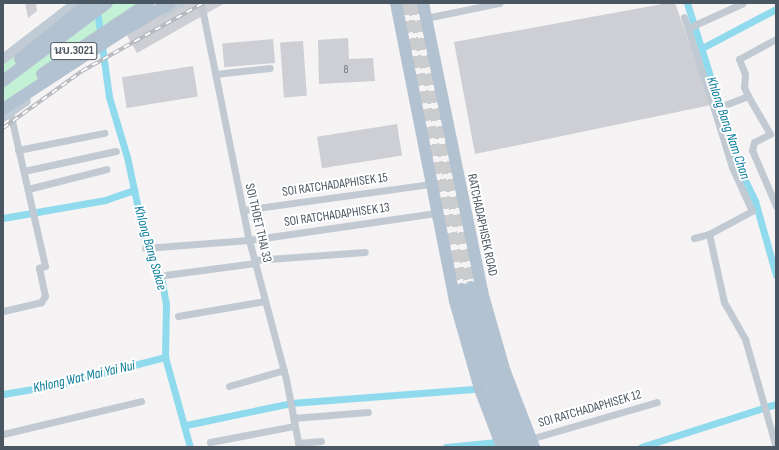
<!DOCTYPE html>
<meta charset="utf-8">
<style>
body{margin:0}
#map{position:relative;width:779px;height:450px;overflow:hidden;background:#f5f3f3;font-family:"Sofia Sans Condensed",Sarabun,sans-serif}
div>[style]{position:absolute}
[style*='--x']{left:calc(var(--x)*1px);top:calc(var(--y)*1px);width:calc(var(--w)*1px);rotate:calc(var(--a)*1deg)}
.green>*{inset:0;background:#c3f1d5}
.canal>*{height:7px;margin:-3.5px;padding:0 3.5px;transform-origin:3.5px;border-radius:3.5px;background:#90daee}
.building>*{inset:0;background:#cdcfd5;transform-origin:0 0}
.primary-tunnel>*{height:12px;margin-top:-6px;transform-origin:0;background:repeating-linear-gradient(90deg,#caccce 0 12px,transparent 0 18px)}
.street>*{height:7px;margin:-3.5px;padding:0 3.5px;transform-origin:3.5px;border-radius:3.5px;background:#c1cad2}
.secondary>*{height:10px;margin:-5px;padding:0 5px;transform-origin:5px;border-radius:5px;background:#c1cbd6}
.primary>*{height:12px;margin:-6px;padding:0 6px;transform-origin:6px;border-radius:6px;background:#b3c2d1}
.rail>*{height:3.5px;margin-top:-1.75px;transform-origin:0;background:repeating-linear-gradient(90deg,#fff 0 6px,#b5b8bd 0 12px);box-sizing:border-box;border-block:1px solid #b5b8bd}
span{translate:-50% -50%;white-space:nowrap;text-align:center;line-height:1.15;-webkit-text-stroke:4px #fff;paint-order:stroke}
.number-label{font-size:11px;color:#6b747e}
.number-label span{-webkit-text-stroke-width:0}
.shield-label span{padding:1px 3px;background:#fff;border:1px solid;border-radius:3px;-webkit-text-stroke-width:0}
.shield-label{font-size:12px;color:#4a5661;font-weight:700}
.street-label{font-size:13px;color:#4a5661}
.water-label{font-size:14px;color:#0c7c9b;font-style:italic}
.frame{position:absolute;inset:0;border:4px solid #4a5661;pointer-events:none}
</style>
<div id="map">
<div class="green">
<div style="clip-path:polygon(81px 3px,146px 3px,3px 113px,3px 65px)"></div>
</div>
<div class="canal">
<div style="--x:96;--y:3;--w:95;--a:82.1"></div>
<div style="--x:109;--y:97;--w:63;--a:73.3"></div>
<div style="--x:127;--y:157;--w:86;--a:77.9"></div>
<div style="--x:145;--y:241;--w:44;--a:67.5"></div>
<div style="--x:162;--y:282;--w:22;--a:80"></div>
<div style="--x:166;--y:304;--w:53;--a:91.1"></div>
<div style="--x:165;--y:357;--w:93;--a:74.5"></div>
<div style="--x:687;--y:3;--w:173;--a:72.5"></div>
<div style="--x:739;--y:168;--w:37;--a:64"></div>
<div style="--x:755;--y:201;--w:77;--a:74.2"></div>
<div style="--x:702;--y:48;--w:84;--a:-27.8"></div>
<div style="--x:3;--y:218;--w:104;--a:-10"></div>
<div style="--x:105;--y:200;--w:31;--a:-19"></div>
<div style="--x:3;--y:394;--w:55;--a:-9.5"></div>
<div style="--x:57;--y:385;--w:112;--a:-14.5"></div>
<div style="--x:186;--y:425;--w:107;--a:-11.8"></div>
<div style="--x:291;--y:403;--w:183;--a:-4.4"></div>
<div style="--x:446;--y:447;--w:51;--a:-5.6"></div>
<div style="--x:641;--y:447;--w:142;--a:-17.7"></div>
</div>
<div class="building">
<div style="clip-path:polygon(25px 3px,36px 3px,37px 11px,28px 18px)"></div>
<div style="clip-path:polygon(182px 3px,225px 3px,137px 53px,126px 34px)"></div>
<div style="clip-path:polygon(668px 3px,675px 3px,711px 105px,475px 154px,454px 42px)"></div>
<div style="clip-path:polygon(348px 38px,349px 59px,373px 58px,375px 81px,319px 84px,318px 40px)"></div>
<div style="left:273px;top:39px;width:24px;height:51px;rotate:85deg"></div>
<div style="left:303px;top:41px;width:55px;height:23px;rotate:86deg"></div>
<div style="left:193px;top:66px;width:31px;height:72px;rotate:81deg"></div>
<div style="left:397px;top:124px;width:32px;height:81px;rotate:81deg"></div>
</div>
<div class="primary-tunnel">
<div style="--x:405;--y:3;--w:292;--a:78.7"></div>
<div style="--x:413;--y:3;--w:290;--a:78.5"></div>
</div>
<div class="street">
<div style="--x:201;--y:3;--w:242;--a:78.6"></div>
<div style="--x:249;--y:240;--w:144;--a:75.1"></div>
<div style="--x:286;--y:379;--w:69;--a:79.2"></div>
<div style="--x:684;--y:17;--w:97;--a:71.9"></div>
<div style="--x:426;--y:18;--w:75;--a:-11.6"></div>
<div style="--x:688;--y:28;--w:60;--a:-24.4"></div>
<div style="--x:776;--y:39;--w:42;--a:151.6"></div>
<div style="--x:739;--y:59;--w:16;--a:68"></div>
<div style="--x:745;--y:74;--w:13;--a:94"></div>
<div style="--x:744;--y:87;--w:10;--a:66"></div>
<div style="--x:748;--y:96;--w:44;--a:59.9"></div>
<div style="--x:770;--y:134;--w:18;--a:153"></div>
<div style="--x:754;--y:142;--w:8;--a:104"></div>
<div style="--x:752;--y:150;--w:61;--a:66.8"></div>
<div style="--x:215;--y:74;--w:55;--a:-6.2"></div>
<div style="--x:748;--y:96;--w:36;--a:159"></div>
<div style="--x:714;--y:109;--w:61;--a:72.8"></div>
<div style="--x:732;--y:167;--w:48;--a:65.6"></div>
<div style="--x:752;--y:211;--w:49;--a:151.9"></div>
<div style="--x:709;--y:234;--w:70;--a:77.6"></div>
<div style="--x:724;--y:302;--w:43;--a:60.4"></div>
<div style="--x:745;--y:339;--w:112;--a:74"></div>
<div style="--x:18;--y:150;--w:88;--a:-11.2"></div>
<div style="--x:24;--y:171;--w:94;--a:-12.3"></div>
<div style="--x:28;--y:189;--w:81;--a:-14.2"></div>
<div style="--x:243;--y:210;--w:190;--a:-7.9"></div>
<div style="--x:694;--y:238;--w:16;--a:-15"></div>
<div style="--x:145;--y:248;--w:104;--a:-4.4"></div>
<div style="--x:249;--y:240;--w:189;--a:-8.2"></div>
<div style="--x:254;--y:260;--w:111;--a:-4.1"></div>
<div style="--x:165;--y:275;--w:91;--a:-7.6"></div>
<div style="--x:3;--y:311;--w:39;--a:-13"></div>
<div style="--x:41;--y:302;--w:7;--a:-56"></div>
<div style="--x:45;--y:296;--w:29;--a:-102"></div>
<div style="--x:39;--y:268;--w:6;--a:-18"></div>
<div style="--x:45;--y:266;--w:158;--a:-102.8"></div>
<div style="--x:178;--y:316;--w:88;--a:-9.8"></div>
<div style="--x:229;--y:386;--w:57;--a:-16.2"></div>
<div style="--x:293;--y:418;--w:75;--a:-4.6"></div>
<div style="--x:3;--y:434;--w:142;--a:-13.4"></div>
<div style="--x:530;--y:439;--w:132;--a:-16.2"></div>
<div style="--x:210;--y:442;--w:86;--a:-10.8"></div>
<div style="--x:298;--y:443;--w:23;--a:-5"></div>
</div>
<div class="secondary">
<div style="--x:164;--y:12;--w:18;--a:-29"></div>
<div style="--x:3;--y:59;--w:92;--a:-37.5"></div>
<div style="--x:3;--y:117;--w:28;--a:-35"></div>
</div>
<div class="primary">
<div style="--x:396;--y:3;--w:304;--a:78.8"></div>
<div style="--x:455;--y:301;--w:91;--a:74.1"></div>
<div style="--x:480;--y:389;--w:62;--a:69.2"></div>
<div style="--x:423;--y:3;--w:302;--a:78.4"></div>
<div style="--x:484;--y:299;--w:76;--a:74"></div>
<div style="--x:505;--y:372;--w:80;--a:68.9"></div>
<div style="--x:20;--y:59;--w:89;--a:-39.1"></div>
<div style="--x:42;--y:74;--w:128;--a:-33.8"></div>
<div style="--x:3;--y:81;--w:130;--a:-36.9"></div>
<div style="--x:3;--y:109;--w:150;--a:-33.1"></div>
<div style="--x:129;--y:27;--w:48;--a:-30.3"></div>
<div style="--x:471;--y:287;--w:80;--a:74.1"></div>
<div style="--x:493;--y:364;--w:88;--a:70.1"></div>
<div style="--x:462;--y:289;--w:82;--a:73.8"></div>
<div style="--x:485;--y:368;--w:84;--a:69.8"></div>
</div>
<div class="rail">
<div style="--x:3;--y:128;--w:97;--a:-35.8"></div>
<div style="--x:82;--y:71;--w:139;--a:-29.3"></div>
</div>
<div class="number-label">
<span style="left:346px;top:70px">8</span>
</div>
<div class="shield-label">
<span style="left:74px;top:51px">นบ.3021</span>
</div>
<div class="street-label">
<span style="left:335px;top:185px;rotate:-8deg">SOI RATCHADAPHISEK 15</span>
<span style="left:337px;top:215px;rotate:-8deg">SOI RATCHADAPHISEK 13</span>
<span style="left:258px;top:223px;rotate:77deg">SOI THOET THAI 33</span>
<span style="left:482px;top:225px;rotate:78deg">RATCHADAPHISEK ROAD</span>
<span style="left:590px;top:409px;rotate:-16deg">SOI RATCHADAPHISEK 12</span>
</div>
<div class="water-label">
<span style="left:728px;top:128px;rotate:71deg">Khlong Bang Nam Chon</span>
<span style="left:150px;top:248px;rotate:74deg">Khlong Bang Sakae</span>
<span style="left:84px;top:377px;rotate:-13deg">Khlong Wat Mai Yai Nui</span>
</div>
<div class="frame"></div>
</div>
